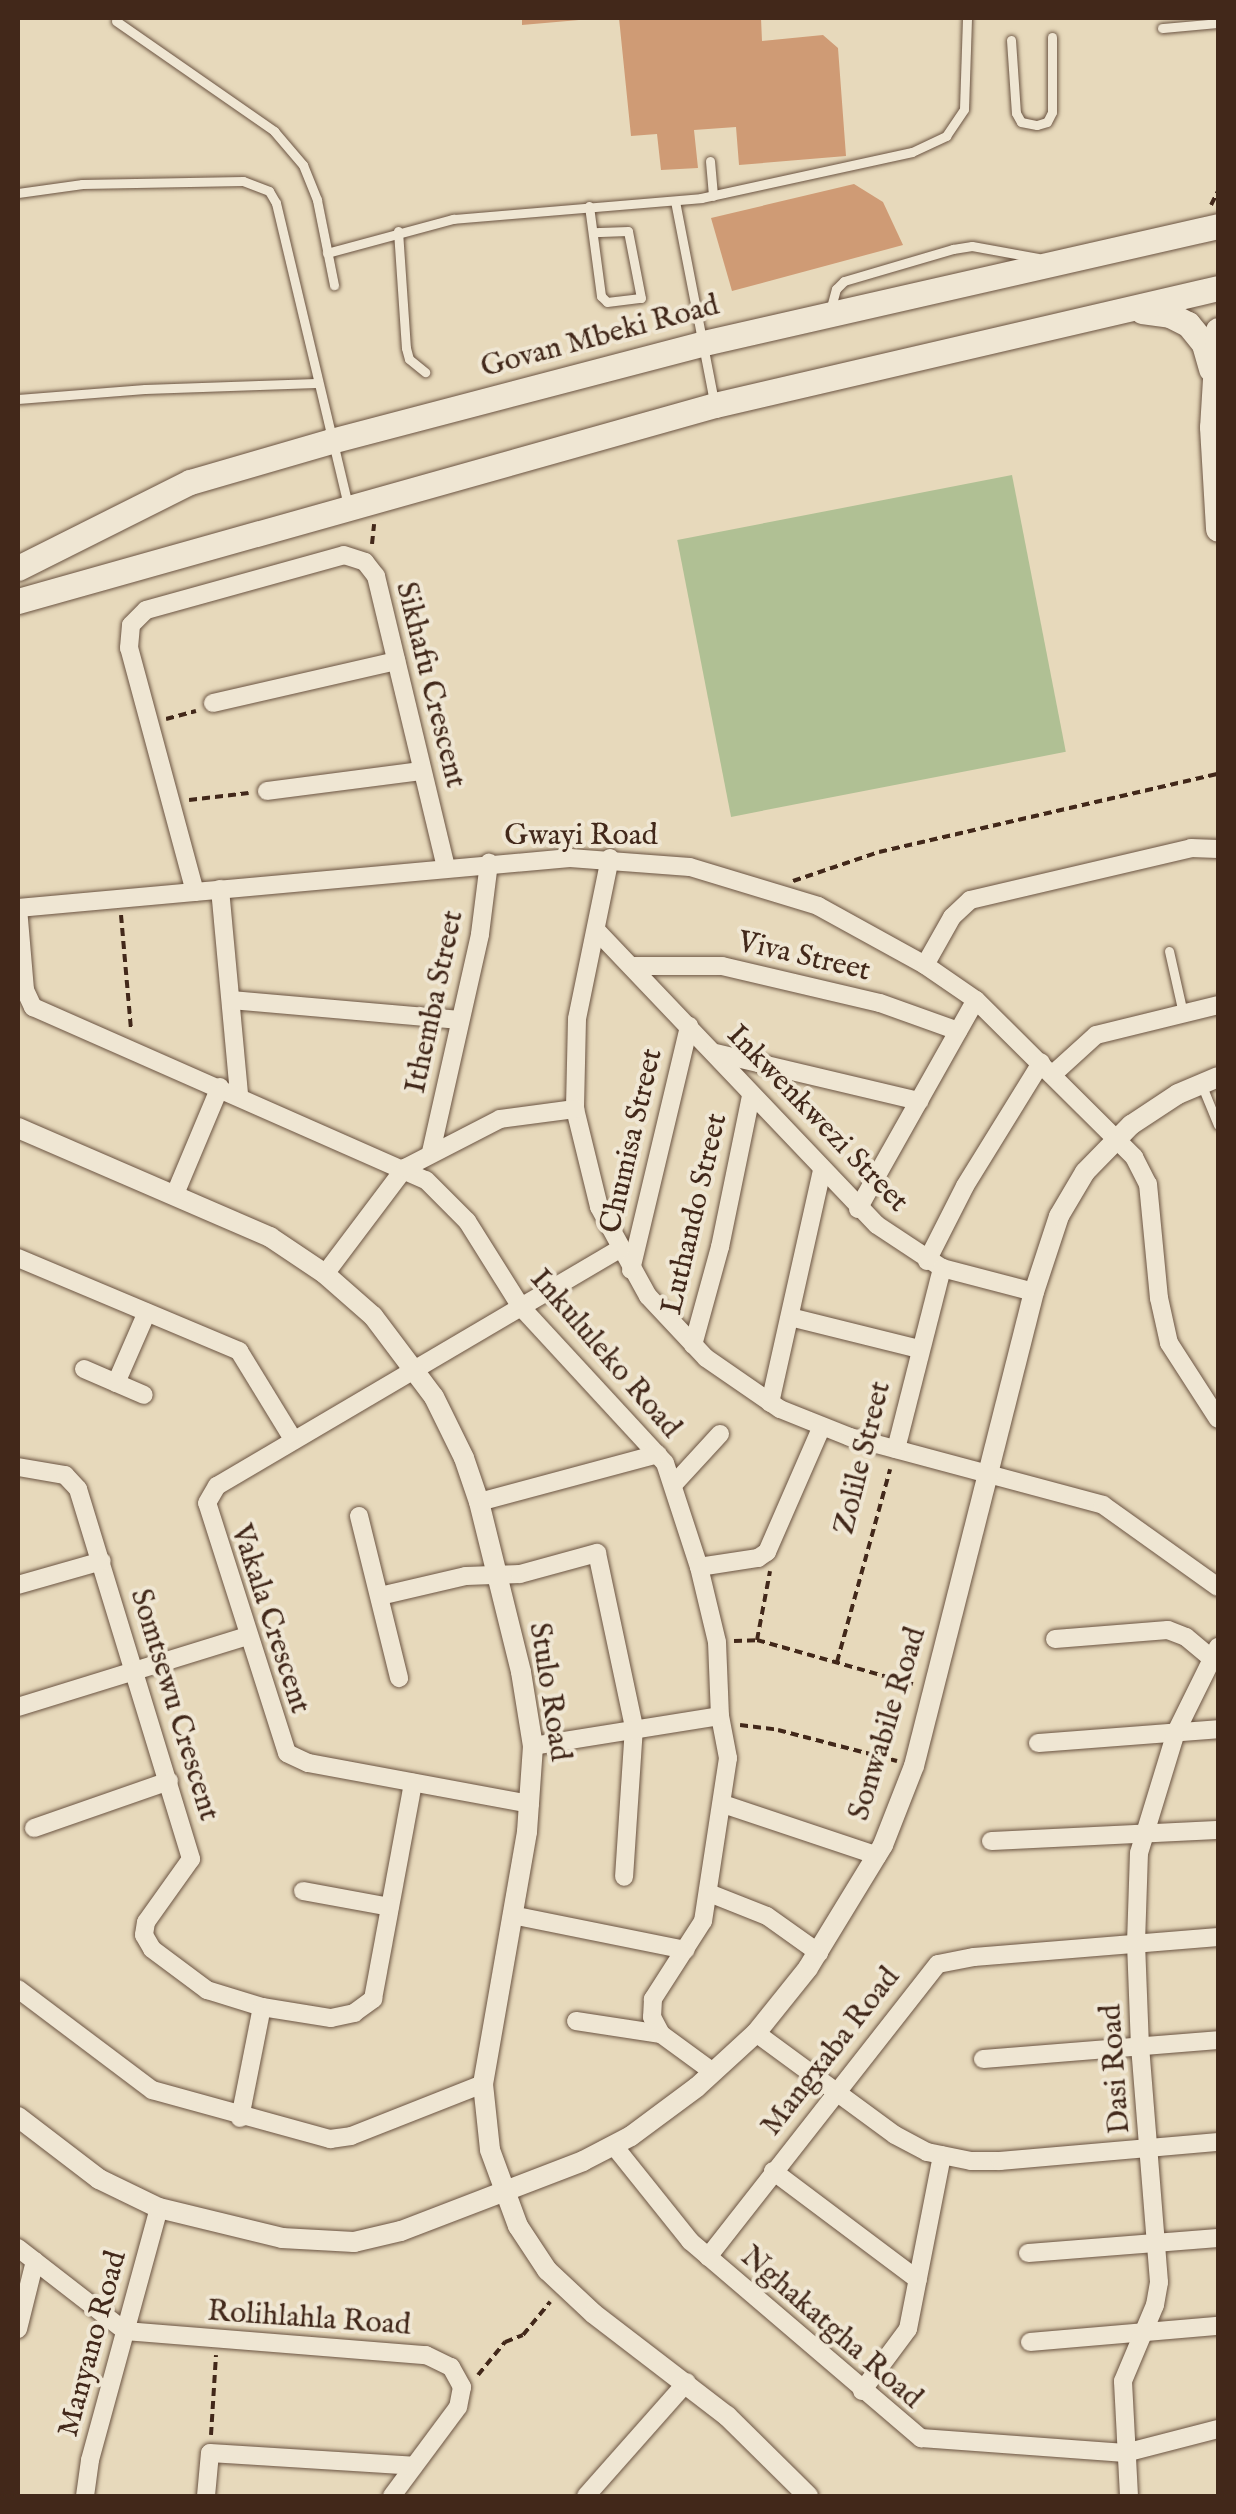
<!DOCTYPE html>
<style>
body{margin:0}
#map{position:relative;width:1236px;height:2514px;overflow:hidden;background:#e7d9bb;font-family:"IM FELL English",serif}
div>[style]{position:absolute}
[style*='--x']{left:calc(var(--x)*1px);top:calc(var(--y)*1px);width:calc(var(--w)*1px);rotate:calc(var(--a)*1deg)}
.green>*{inset:0;background:#b0c094;transform-origin:0 0}
.building>*{inset:0;background:#cf9b75}
.path>*{height:4px;margin-top:-2px;transform-origin:0;background:repeating-linear-gradient(90deg,#42281a 0 8px,transparent 0 13px)}
.roads{filter:drop-shadow(0 0 2px #6b5442) drop-shadow(0 0 2px #6b5442)}
.service>*{height:9px;margin:-4.5px;padding:0 4.5px;transform-origin:4.5px;border-radius:4.5px;background:#efe6d3}
.minor>*{height:18px;margin:-9px;padding:0 9px;transform-origin:9px;border-radius:9px;background:#efe6d3}
.tertiary>*{height:20px;margin:-10px;padding:0 10px;transform-origin:10px;border-radius:10px;background:#efe6d3}
.secondary>*{height:25px;margin:-12.5px;padding:0 12.5px;transform-origin:12.5px;border-radius:12.5px;background:#efe6d3}
span{translate:-50% -50%;white-space:nowrap;text-align:center;line-height:1.15;-webkit-text-stroke:8px #efe6d3;paint-order:stroke}
.street-label{font-size:30px;color:#42281a}
.frame{position:absolute;inset:0;border:20px solid #42281a;pointer-events:none}
</style>
<div id="map">
<div class="green">
<div style="left:1012px;top:475px;width:282px;height:341px;rotate:79deg"></div>
</div>
<div class="building">
<div style="clip-path:polygon(522px 18px,579px 18px,579px 20px,522px 25px)"></div>
<div style="clip-path:polygon(619px 18px,761px 18px,762px 41px,823px 35px,838px 48px,846px 156px,739px 165px,736px 127px,694px 130px,698px 168px,661px 170px,657px 134px,631px 136px)"></div>
<div style="clip-path:polygon(854px 184px,883px 202px,903px 245px,732px 291px,711px 218px)"></div>
</div>
<div class="path">
<div style="--x:1211;--y:205;--w:16;--a:-63"></div>
<div style="--x:372;--y:544;--w:20;--a:-84"></div>
<div style="--x:166;--y:719;--w:31;--a:-15"></div>
<div style="--x:189;--y:800;--w:60;--a:-6.7"></div>
<div style="--x:793;--y:881;--w:91;--a:-18.6"></div>
<div style="--x:879;--y:852;--w:348;--a:-13"></div>
<div style="--x:121;--y:915;--w:115;--a:85"></div>
<div style="--x:757;--y:1640;--w:70;--a:-79.3"></div>
<div style="--x:734;--y:1641;--w:23;--a:-2"></div>
<div style="--x:757;--y:1640;--w:162;--a:15.8"></div>
<div style="--x:837;--y:1662;--w:200;--a:-74.6"></div>
<div style="--x:740;--y:1725;--w:38;--a:7"></div>
<div style="--x:778;--y:1730;--w:123;--a:14.6"></div>
<div style="--x:478;--y:2375;--w:43;--a:-50.7"></div>
<div style="--x:505;--y:2342;--w:19;--a:-21"></div>
<div style="--x:523;--y:2335;--w:43;--a:-50.7"></div>
<div style="--x:211;--y:2435;--w:80;--a:-86.4"></div>
</div>
<div class="roads">
<div class="service">
<div style="--x:116;--y:21;--w:193;--a:34.8"></div>
<div style="--x:274;--y:131;--w:45;--a:49.5"></div>
<div style="--x:303;--y:165;--w:38;--a:68"></div>
<div style="--x:317;--y:200;--w:87;--a:78.7"></div>
<div style="--x:1162;--y:28;--w:56;--a:-5.1"></div>
<div style="--x:1011;--y:40;--w:73;--a:86.1"></div>
<div style="--x:1016;--y:113;--w:10;--a:61"></div>
<div style="--x:1021;--y:122;--w:16;--a:11"></div>
<div style="--x:1037;--y:125;--w:10;--a:-17"></div>
<div style="--x:1047;--y:122;--w:11;--a:-63"></div>
<div style="--x:1052;--y:112;--w:75;--a:-90"></div>
<div style="--x:710;--y:161;--w:35;--a:85"></div>
<div style="--x:18;--y:193;--w:65;--a:-8"></div>
<div style="--x:82;--y:184;--w:161;--a:-1.1"></div>
<div style="--x:243;--y:181;--w:28;--a:21"></div>
<div style="--x:269;--y:191;--w:14;--a:60"></div>
<div style="--x:276;--y:203;--w:310;--a:76.6"></div>
<div style="--x:675;--y:201;--w:205;--a:79"></div>
<div style="--x:589;--y:206;--w:91;--a:82.4"></div>
<div style="--x:601;--y:296;--w:8;--a:45"></div>
<div style="--x:607;--y:302;--w:34;--a:-7"></div>
<div style="--x:641;--y:298;--w:68;--a:-101"></div>
<div style="--x:628;--y:231;--w:35;--a:178"></div>
<div style="--x:398;--y:231;--w:117;--a:86.1"></div>
<div style="--x:406;--y:348;--w:11;--a:75"></div>
<div style="--x:409;--y:359;--w:21;--a:39"></div>
<div style="--x:327;--y:253;--w:131;--a:-15.1"></div>
<div style="--x:453;--y:219;--w:249;--a:-4.8"></div>
<div style="--x:701;--y:198;--w:216;--a:-12.3"></div>
<div style="--x:912;--y:152;--w:38;--a:-25"></div>
<div style="--x:946;--y:136;--w:32;--a:-56"></div>
<div style="--x:964;--y:109;--w:91;--a:-88.1"></div>
<div style="--x:830;--y:311;--w:23;--a:-75"></div>
<div style="--x:836;--y:289;--w:11;--a:-45"></div>
<div style="--x:844;--y:281;--w:114;--a:-16.4"></div>
<div style="--x:953;--y:249;--w:19;--a:-9"></div>
<div style="--x:972;--y:246;--w:67;--a:10.3"></div>
<div style="--x:18;--y:399;--w:127;--a:-4.5"></div>
<div style="--x:145;--y:389;--w:171;--a:-2"></div>
<div style="--x:1169;--y:951;--w:64;--a:77.3"></div>
<div style="--x:1202;--y:1086;--w:42;--a:67.7"></div>
</div>
<div class="minor">
<div style="--x:213;--y:703;--w:188;--a:-12.9"></div>
<div style="--x:267;--y:791;--w:156;--a:-7.4"></div>
<div style="--x:610;--y:858;--w:164;--a:101.6"></div>
<div style="--x:577;--y:1019;--w:90;--a:91.3"></div>
<div style="--x:575;--y:1109;--w:101;--a:76.2"></div>
<div style="--x:599;--y:1207;--w:102;--a:61.2"></div>
<div style="--x:648;--y:1296;--w:85;--a:46.9"></div>
<div style="--x:706;--y:1358;--w:90;--a:34.6"></div>
<div style="--x:780;--y:1409;--w:75;--a:21.8"></div>
<div style="--x:850;--y:1437;--w:262;--a:15"></div>
<div style="--x:1103;--y:1505;--w:141;--a:35.5"></div>
<div style="--x:220;--y:889;--w:207;--a:84.7"></div>
<div style="--x:195;--y:892;--w:253;--a:-105.1"></div>
<div style="--x:129;--y:648;--w:23;--a:-85"></div>
<div style="--x:131;--y:625;--w:21;--a:-45"></div>
<div style="--x:146;--y:610;--w:205;--a:-15.5"></div>
<div style="--x:344;--y:555;--w:22;--a:18"></div>
<div style="--x:365;--y:562;--w:18;--a:52"></div>
<div style="--x:376;--y:576;--w:300;--a:76.5"></div>
<div style="--x:18;--y:908;--w:82;--a:85.1"></div>
<div style="--x:25;--y:990;--w:19;--a:65"></div>
<div style="--x:33;--y:1007;--w:429;--a:23.8"></div>
<div style="--x:426;--y:1180;--w:58;--a:45"></div>
<div style="--x:467;--y:1221;--w:102;--a:57.9"></div>
<div style="--x:521;--y:1307;--w:212;--a:47.3"></div>
<div style="--x:665;--y:1463;--w:109;--a:71.9"></div>
<div style="--x:699;--y:1567;--w:77;--a:76.5"></div>
<div style="--x:717;--y:1642;--w:74;--a:87.7"></div>
<div style="--x:720;--y:1716;--w:43;--a:79.2"></div>
<div style="--x:728;--y:1758;--w:165;--a:98.7"></div>
<div style="--x:703;--y:1921;--w:93;--a:122.7"></div>
<div style="--x:653;--y:1999;--w:18;--a:93"></div>
<div style="--x:652;--y:2017;--w:19;--a:62"></div>
<div style="--x:18;--y:908;--w:554;--a:-5.18"></div>
<div style="--x:570;--y:858;--w:120;--a:4.3"></div>
<div style="--x:690;--y:867;--w:134;--a:16.9"></div>
<div style="--x:818;--y:906;--w:122;--a:28.9"></div>
<div style="--x:925;--y:965;--w:62;--a:34.5"></div>
<div style="--x:976;--y:1000;--w:223;--a:44.8"></div>
<div style="--x:1134;--y:1157;--w:30;--a:63"></div>
<div style="--x:1148;--y:1184;--w:115;--a:84.5"></div>
<div style="--x:1159;--y:1298;--w:46;--a:77.5"></div>
<div style="--x:1169;--y:1343;--w:90;--a:57.2"></div>
<div style="--x:596;--y:930;--w:407;--a:46.4"></div>
<div style="--x:877;--y:1225;--w:78;--a:33.5"></div>
<div style="--x:942;--y:1268;--w:95;--a:14.6"></div>
<div style="--x:925;--y:965;--w:55;--a:-60.6"></div>
<div style="--x:952;--y:917;--w:25;--a:-43"></div>
<div style="--x:970;--y:900;--w:227;--a:-13.2"></div>
<div style="--x:1191;--y:848;--w:27;--a:2"></div>
<div style="--x:634;--y:966;--w:88;--a:0"></div>
<div style="--x:722;--y:966;--w:162;--a:13.2"></div>
<div style="--x:880;--y:1003;--w:83;--a:19.7"></div>
<div style="--x:231;--y:1000;--w:230;--a:5"></div>
<div style="--x:716;--y:1053;--w:209;--a:13.3"></div>
<div style="--x:1052;--y:1075;--w:59;--a:-42.3"></div>
<div style="--x:1096;--y:1035;--w:126;--a:-13.8"></div>
<div style="--x:431;--y:1152;--w:223;--a:-77.3"></div>
<div style="--x:480;--y:934;--w:72;--a:-82.8"></div>
<div style="--x:175;--y:1194;--w:116;--a:-67.2"></div>
<div style="--x:858;--y:1209;--w:240;--a:-60.6"></div>
<div style="--x:18;--y:1258;--w:240;--a:22.8"></div>
<div style="--x:239;--y:1351;--w:103;--a:58.5"></div>
<div style="--x:927;--y:1261;--w:84;--a:-63.1"></div>
<div style="--x:965;--y:1186;--w:145;--a:-58.3"></div>
<div style="--x:631;--y:1270;--w:251;--a:-76.6"></div>
<div style="--x:325;--y:1274;--w:133;--a:-53"></div>
<div style="--x:405;--y:1168;--w:107;--a:-27.3"></div>
<div style="--x:500;--y:1119;--w:76;--a:-7.6"></div>
<div style="--x:790;--y:1317;--w:133;--a:13.9"></div>
<div style="--x:693;--y:1345;--w:102;--a:-74.6"></div>
<div style="--x:720;--y:1247;--w:154;--a:-78.4"></div>
<div style="--x:84;--y:1369;--w:65;--a:23.4"></div>
<div style="--x:116;--y:1383;--w:77;--a:-66.4"></div>
<div style="--x:770;--y:1403;--w:238;--a:-77.4"></div>
<div style="--x:896;--y:1449;--w:187;--a:-75.7"></div>
<div style="--x:18;--y:1467;--w:48;--a:9.7"></div>
<div style="--x:65;--y:1475;--w:19;--a:47"></div>
<div style="--x:78;--y:1489;--w:387;--a:73"></div>
<div style="--x:191;--y:1859;--w:77;--a:125.5"></div>
<div style="--x:146;--y:1922;--w:13;--a:99"></div>
<div style="--x:144;--y:1935;--w:16;--a:60"></div>
<div style="--x:152;--y:1949;--w:69;--a:36.7"></div>
<div style="--x:207;--y:1990;--w:58;--a:17.2"></div>
<div style="--x:262;--y:2007;--w:70;--a:9.1"></div>
<div style="--x:331;--y:2018;--w:24;--a:-12"></div>
<div style="--x:354;--y:2013;--w:24;--a:-36"></div>
<div style="--x:373;--y:1999;--w:220;--a:-79.5"></div>
<div style="--x:674;--y:1484;--w:68;--a:-47.4"></div>
<div style="--x:479;--y:1502;--w:185;--a:-15"></div>
<div style="--x:359;--y:1516;--w:167;--a:76.1"></div>
<div style="--x:699;--y:1567;--w:60;--a:-8.7"></div>
<div style="--x:758;--y:1558;--w:11;--a:-34"></div>
<div style="--x:767;--y:1552;--w:137;--a:-66.4"></div>
<div style="--x:18;--y:1585;--w:87;--a:-15.9"></div>
<div style="--x:380;--y:1596;--w:88;--a:-13.1"></div>
<div style="--x:466;--y:1576;--w:54;--a:-2.1"></div>
<div style="--x:520;--y:1574;--w:80;--a:-15.3"></div>
<div style="--x:597;--y:1553;--w:178;--a:78"></div>
<div style="--x:634;--y:1727;--w:150;--a:93.8"></div>
<div style="--x:1055;--y:1639;--w:113;--a:-4.6"></div>
<div style="--x:1168;--y:1630;--w:19;--a:21"></div>
<div style="--x:1186;--y:1637;--w:31;--a:40"></div>
<div style="--x:18;--y:1707;--w:240;--a:-17.2"></div>
<div style="--x:1038;--y:1743;--w:181;--a:-4.4"></div>
<div style="--x:533;--y:1746;--w:189;--a:-9.1"></div>
<div style="--x:530;--y:1804;--w:226;--a:-169.5"></div>
<div style="--x:308;--y:1763;--w:23;--a:-155"></div>
<div style="--x:287;--y:1753;--w:262;--a:-107.7"></div>
<div style="--x:207;--y:1503;--w:20;--a:-60"></div>
<div style="--x:217;--y:1486;--w:468;--a:-30.5"></div>
<div style="--x:723;--y:1804;--w:163;--a:18.5"></div>
<div style="--x:34;--y:1828;--w:143;--a:-19.2"></div>
<div style="--x:991;--y:1841;--w:227;--a:-2.8"></div>
<div style="--x:303;--y:1891;--w:88;--a:10.4"></div>
<div style="--x:709;--y:1893;--w:62;--a:21.6"></div>
<div style="--x:767;--y:1916;--w:64;--a:35.4"></div>
<div style="--x:512;--y:1915;--w:177;--a:11.4"></div>
<div style="--x:18;--y:1989;--w:168;--a:37"></div>
<div style="--x:152;--y:2090;--w:185;--a:15.4"></div>
<div style="--x:330;--y:2139;--w:21;--a:-8"></div>
<div style="--x:351;--y:2136;--w:142;--a:-21.5"></div>
<div style="--x:576;--y:2021;--w:86;--a:8.7"></div>
<div style="--x:661;--y:2034;--w:64;--a:36.2"></div>
<div style="--x:756;--y:2033;--w:172;--a:36.3"></div>
<div style="--x:895;--y:2135;--w:36;--a:28"></div>
<div style="--x:927;--y:2152;--w:45;--a:11.6"></div>
<div style="--x:971;--y:2161;--w:29;--a:0"></div>
<div style="--x:1000;--y:2161;--w:219;--a:-5"></div>
<div style="--x:983;--y:2059;--w:236;--a:-4.6"></div>
<div style="--x:240;--y:2118;--w:113;--a:-78.8"></div>
<div style="--x:614;--y:2146;--w:122;--a:51.3"></div>
<div style="--x:690;--y:2241;--w:304;--a:40.5"></div>
<div style="--x:921;--y:2438;--w:205;--a:4.2"></div>
<div style="--x:1125;--y:2453;--w:96;--a:-14.5"></div>
<div style="--x:773;--y:2171;--w:181;--a:36.9"></div>
<div style="--x:18;--y:2248;--w:135;--a:37.8"></div>
<div style="--x:125;--y:2331;--w:302;--a:4.6"></div>
<div style="--x:426;--y:2355;--w:28;--a:26"></div>
<div style="--x:451;--y:2367;--w:23;--a:61"></div>
<div style="--x:462;--y:2387;--w:20;--a:101"></div>
<div style="--x:458;--y:2407;--w:111;--a:126.6"></div>
<div style="--x:1028;--y:2253;--w:191;--a:-4.5"></div>
<div style="--x:708;--y:2257;--w:372;--a:-51.9"></div>
<div style="--x:938;--y:1964;--w:37;--a:-11"></div>
<div style="--x:974;--y:1957;--w:245;--a:-4.7"></div>
<div style="--x:18;--y:2329;--w:70;--a:-76"></div>
<div style="--x:1030;--y:2342;--w:189;--a:-4.9"></div>
<div style="--x:862;--y:2391;--w:77;--a:-53.4"></div>
<div style="--x:908;--y:2329;--w:177;--a:-78.9"></div>
<div style="--x:85;--y:2496;--w:36;--a:-82"></div>
<div style="--x:90;--y:2460;--w:261;--a:-74.7"></div>
<div style="--x:206;--y:2496;--w:43;--a:-84.7"></div>
<div style="--x:210;--y:2453;--w:204;--a:3.6"></div>
<div style="--x:586;--y:2496;--w:152;--a:-48.5"></div>
<div style="--x:1129;--y:2496;--w:115;--a:-93"></div>
<div style="--x:1123;--y:2381;--w:82;--a:-67.2"></div>
<div style="--x:1155;--y:2305;--w:23;--a:-80"></div>
<div style="--x:1159;--y:2282;--w:236;--a:-94.6"></div>
<div style="--x:1140;--y:2047;--w:104;--a:-92.2"></div>
<div style="--x:1136;--y:1943;--w:90;--a:-88.1"></div>
<div style="--x:1139;--y:1853;--w:127;--a:-73"></div>
<div style="--x:1176;--y:1732;--w:95;--a:-63.7"></div>
</div>
<div class="tertiary">
<div style="--x:18;--y:1128;--w:275;--a:23.4"></div>
<div style="--x:270;--y:1237;--w:66;--a:33.9"></div>
<div style="--x:325;--y:1274;--w:64;--a:41.2"></div>
<div style="--x:373;--y:1316;--w:101;--a:53"></div>
<div style="--x:434;--y:1397;--w:68;--a:63.8"></div>
<div style="--x:464;--y:1458;--w:46;--a:71.2"></div>
<div style="--x:479;--y:1502;--w:175;--a:76.1"></div>
<div style="--x:521;--y:1672;--w:75;--a:80.8"></div>
<div style="--x:533;--y:1746;--w:86;--a:94"></div>
<div style="--x:527;--y:1832;--w:256;--a:99.9"></div>
<div style="--x:483;--y:2084;--w:66;--a:83.9"></div>
<div style="--x:490;--y:2150;--w:81;--a:69.8"></div>
<div style="--x:518;--y:2226;--w:53;--a:56.6"></div>
<div style="--x:547;--y:2270;--w:64;--a:43.1"></div>
<div style="--x:594;--y:2314;--w:168;--a:37.5"></div>
<div style="--x:727;--y:2416;--w:114;--a:44.6"></div>
<div style="--x:18;--y:2117;--w:102;--a:37.4"></div>
<div style="--x:99;--y:2179;--w:67;--a:25.8"></div>
<div style="--x:159;--y:2208;--w:127;--a:13.7"></div>
<div style="--x:282;--y:2238;--w:72;--a:3.2"></div>
<div style="--x:354;--y:2242;--w:48;--a:-13.2"></div>
<div style="--x:401;--y:2231;--w:195;--a:-21"></div>
<div style="--x:583;--y:2161;--w:54;--a:-27.5"></div>
<div style="--x:631;--y:2136;--w:82;--a:-36.6"></div>
<div style="--x:697;--y:2087;--w:80;--a:-42.5"></div>
<div style="--x:756;--y:2033;--w:83;--a:-51.3"></div>
<div style="--x:808;--y:1968;--w:144;--a:-58.6"></div>
<div style="--x:883;--y:1845;--w:85;--a:-68.6"></div>
<div style="--x:914;--y:1766;--w:489;--a:-75.8"></div>
<div style="--x:1034;--y:1292;--w:80;--a:-71.8"></div>
<div style="--x:1059;--y:1216;--w:51;--a:-59.4"></div>
<div style="--x:1085;--y:1172;--w:66;--a:-45.6"></div>
<div style="--x:1131;--y:1125;--w:56;--a:-33.4"></div>
<div style="--x:1178;--y:1094;--w:43;--a:-23"></div>
</div>
<div class="secondary">
<div style="--x:1142;--y:311;--w:28;--a:8"></div>
<div style="--x:1170;--y:315;--w:20;--a:27"></div>
<div style="--x:1188;--y:324;--w:26;--a:51"></div>
<div style="--x:1204;--y:344;--w:26;--a:74"></div>
<div style="--x:1218;--y:330;--w:97;--a:93.5"></div>
<div style="--x:1212;--y:427;--w:102;--a:86.6"></div>
<div style="--x:18;--y:568;--w:192;--a:-26.6"></div>
<div style="--x:190;--y:482;--w:147;--a:-16.2"></div>
<div style="--x:331;--y:441;--w:386;--a:-14.7"></div>
<div style="--x:704;--y:343;--w:527;--a:-12.82"></div>
<div style="--x:18;--y:601;--w:724;--a:-15.71"></div>
<div style="--x:715;--y:405;--w:516;--a:-13.09"></div>
</div>
</div>
<div class="street-label">
<span style="left:600px;top:337px;rotate:-15deg">Govan Mbeki Road</span>
<span style="left:430px;top:685px;rotate:76deg">Sikhafu Crescent</span>
<span style="left:581px;top:836px">Gwayi Road</span>
<span style="left:804px;top:957px;rotate:13deg">Viva Street</span>
<span style="left:435px;top:1002px;rotate:-78deg">Ithemba Street</span>
<span style="left:817px;top:1119px;rotate:46deg">Inkwenkwezi Street</span>
<span style="left:632px;top:1141px;rotate:-77deg">Chumisa Street</span>
<span style="left:695px;top:1214px;rotate:-77deg">Luthando Street</span>
<span style="left:605px;top:1354px;rotate:49deg">Inkululeko Road</span>
<span style="left:863px;top:1458px;rotate:-76deg">Zolile Street</span>
<span style="left:270px;top:1619px;rotate:72deg">Vakala Crescent</span>
<span style="left:549px;top:1692px;rotate:81deg">Stulo Road</span>
<span style="left:174px;top:1705px;rotate:73deg">Somtsewu Crescent</span>
<span style="left:888px;top:1724px;rotate:-73deg">Sonwabile Road</span>
<span style="left:831px;top:2052px;rotate:-52deg">Mangxaba Road</span>
<span style="left:1116px;top:2069px;rotate:-94deg">Dasi Road</span>
<span style="left:309px;top:2319px;rotate:4deg">Rolihlahla Road</span>
<span style="left:831px;top:2328px;rotate:41deg">Nghakatgha Road</span>
<span style="left:93px;top:2344px;rotate:-75deg">Manyano Road</span>
</div>
<div class="frame"></div>
</div>
